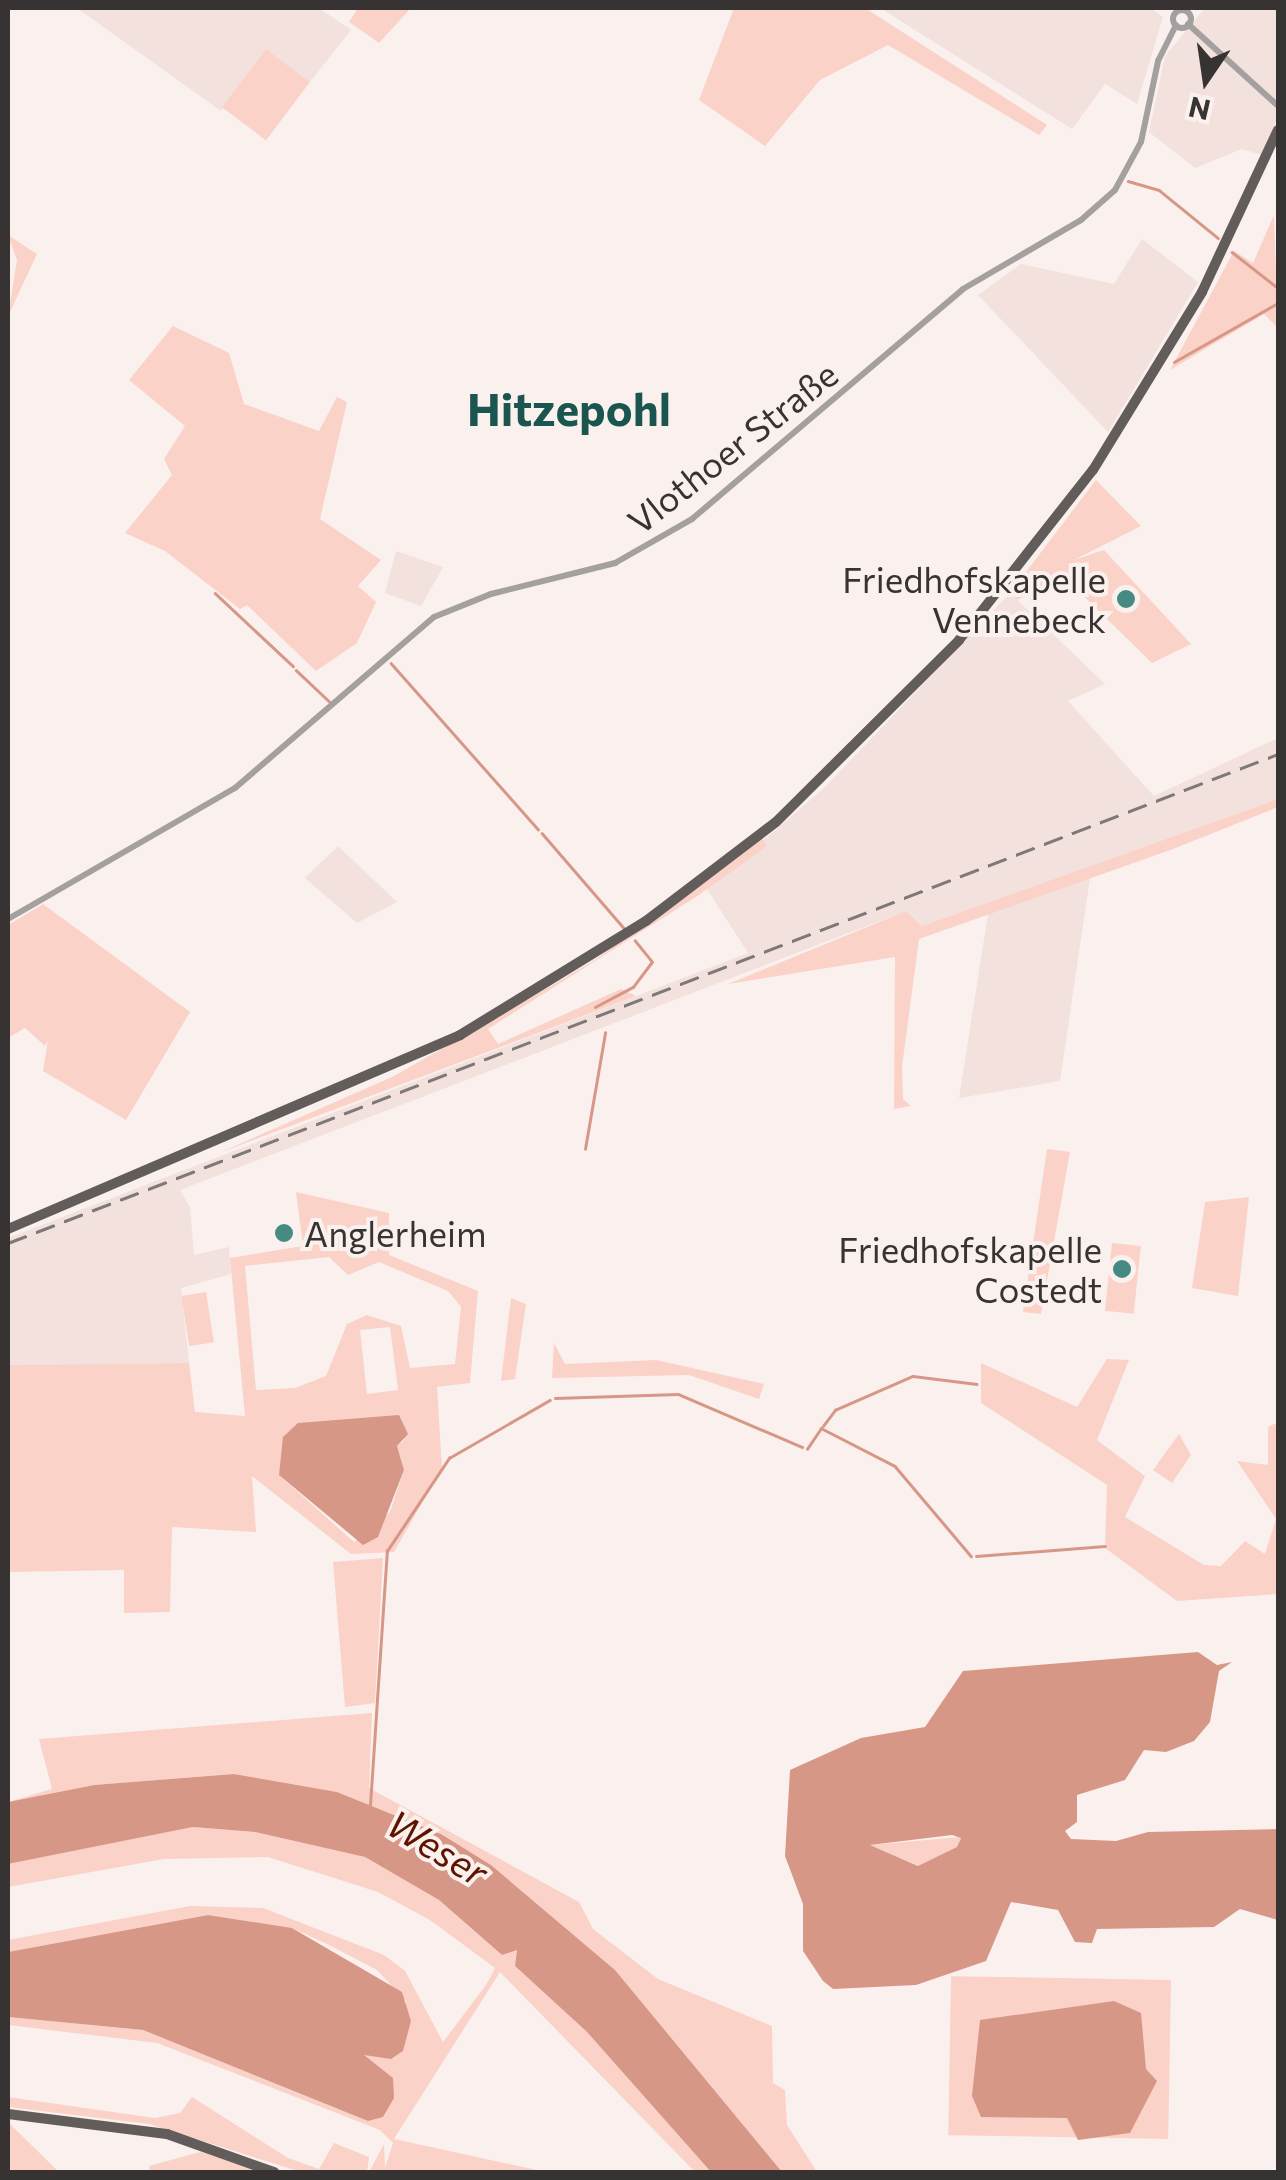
<!DOCTYPE html>
<meta charset="utf-8">
<style>
body{margin:0}
#map{position:relative;width:1286px;height:2180px;overflow:hidden;background:#faf1ee;font-family:Commissioner,sans-serif}
div>[style]{position:absolute}
[style*='--x']{left:calc(var(--x)*1px);top:calc(var(--y)*1px);width:calc(var(--w)*1px);rotate:calc(var(--a)*1deg)}
.built>*{inset:0;background:#f2e1dd}
.green>*{inset:0;background:#fad2c8;transform-origin:0 0}
.water>*{inset:0;background:#d79786}
.stream>*{height:2.5px;margin:-1.25px;padding:0 1.25px;transform-origin:1.25px;border-radius:1.25px;background:#d79786}
.tertiary>*{height:6px;margin:-3px;padding:0 3px;transform-origin:3px;border-radius:3px;background:#a3a09f}
.tertiary>.ring{margin:-3px;padding:0;box-sizing:content-box;background:none;border:6px solid #a3a09f;border-radius:50%}
.primary>*{height:10px;margin:-5px;padding:0 5px;transform-origin:5px;border-radius:5px;background:#625c5a}
.rail>*{height:2.5px;margin-top:-1.25px;transform-origin:0;background:repeating-linear-gradient(90deg,#7e7977 0 20px,transparent 0 30px)}
.dots>*{width:28px;height:28px;translate:-50% -50%;box-sizing:border-box;border:5px solid #faf1ee;border-radius:50%}
span{translate:-50% -50%;white-space:nowrap;text-align:center;line-height:1.15;-webkit-text-stroke:8px #faf1ee;paint-order:stroke}
.street-label{font-size:35px;color:#373332}
.poi-label{font-size:35px;color:#373332}
.right{translate:-100% -50%;text-align:right}
.left{translate:0 -50%;text-align:left}
.water-label{font-size:38px;color:#5f1400;font-style:italic}
.district-label{font-size:45px;color:#1b554f;font-weight:700}
.frame{position:absolute;inset:0;border:10px solid #373332;pointer-events:none}
.north{position:absolute;left:1156px;top:30px;width:100px;height:100px;-webkit-text-stroke:8px #faf1ee;paint-order:stroke;rotate:193deg;font-size:28px;font-weight:700;line-height:40px;text-align:center;color:#373332}
.north::after{content:'';display:block;margin:auto;width:35px;height:45px;background:#373332;clip-path:polygon(50% 0,100% 100%,50% 72%,0 100%)}
</style>
<div id="map">
<div class="built">
<div style="clip-path:polygon(77px 8px,319px 8px,351px 30px,310px 82px,266px 49px,221px 111px)"></div>
<div style="clip-path:polygon(880px 8px,1150px 8px,1163px 17px,1137px 104px,1105px 84px,1072px 129px)"></div>
<div style="clip-path:polygon(1205px 8px,1278px 8px,1278px 117px,1262px 155px,1242px 149px,1195px 168px,1149px 132px,1165px 56px)"></div>
<div style="clip-path:polygon(1142px 239px,1198px 282px,1108px 432px,978px 295px,1021px 264px,1114px 284px)"></div>
<div style="clip-path:polygon(396px 551px,443px 567px,421px 606px,385px 593px)"></div>
<div style="clip-path:polygon(1010px 593px,1105px 684px,1068px 701px,1154px 796px,1278px 738px,1278px 799px,922px 926px,906px 911px,180px 1190px,190px 1207px,194px 1255px,229px 1247px,231px 1274px,181px 1288px,189px 1363px,8px 1365px,8px 1238px,748px 953px,707px 889px,824px 788px)"></div>
<div style="clip-path:polygon(338px 846px,397px 902px,357px 923px,305px 878px)"></div>
<div style="clip-path:polygon(1090px 878px,1060px 1081px,959px 1098px,988px 914px)"></div>
</div>
<div class="green">
<div style="clip-path:polygon(358px 8px,411px 8px,379px 43px,349px 22px)"></div>
<div style="clip-path:polygon(734px 8px,865px 8px,1047px 125px,1039px 135px,888px 45px,820px 80px,765px 146px,699px 100px)"></div>
<div style="left:266px;top:49px;width:55px;height:73px;rotate:37deg"></div>
<div style="clip-path:polygon(1274px 215px,1278px 328px,1264px 314px,1170px 370px,1234px 251px,1253px 263px)"></div>
<div style="clip-path:polygon(8px 235px,37px 254px,8px 316px,17px 260px)"></div>
<div style="clip-path:polygon(173px 326px,229px 353px,244px 404px,319px 431px,337px 397px,347px 402px,320px 519px,381px 560px,358px 586px,376px 602px,357px 643px,316px 671px,247px 605px,240px 609px,165px 551px,125px 533px,172px 475px,164px 459px,185px 426px,129px 380px)"></div>
<div style="clip-path:polygon(1096px 480px,1141px 526px,1074px 560px,1104px 550px,1191px 644px,1152px 663px,1064px 577px,1017px 600px,1010px 593px)"></div>
<div style="clip-path:polygon(1278px 799px,1278px 807px,1173px 849px,919px 939px,902px 1067px,903px 1099px,911px 1106px,894px 1109px,895px 957px,728px 984px,906px 911px,922px 926px)"></div>
<div style="clip-path:polygon(762px 838px,767px 846px,696px 897px,488px 1029px,498px 1044px,621px 989px,636px 996px,219px 1153px,392px 1077px,486px 1024px,595px 960px)"></div>
<div style="clip-path:polygon(43px 904px,190px 1012px,126px 1120px,43px 1071px,48px 1040px,45px 1046px,25px 1028px,8px 1038px,8px 925px)"></div>
<div style="clip-path:polygon(1047px 1149px,1070px 1152px,1041px 1314px,1023px 1312px)"></div>
<div style="clip-path:polygon(evenodd,296px 1192px,389px 1213px,389px 1255px,478px 1291px,470px 1383px,437px 1387px,442px 1468px,394px 1552px,351px 1554px,252px 1476px,256px 1532px,172px 1527px,170px 1612px,124px 1613px,124px 1570px,8px 1572px,8px 1365px,189px 1363px,195px 1412px,245px 1416px,230px 1258px,303px 1246px,296px 1192px,329px 1257px,348px 1275px,379px 1262px,448px 1291px,461px 1307px,455px 1364px,410px 1368px,401px 1326px,367px 1315px,347px 1324px,326px 1376px,295px 1388px,256px 1390px,245px 1266px,329px 1257px,296px 1192px,390px 1327px,398px 1390px,367px 1394px,360px 1330px,390px 1327px,296px 1192px,405px 1439px,397px 1446px,404px 1470px,390px 1512px,354px 1542px,279px 1475px,284px 1451px,405px 1439px)"></div>
<div style="clip-path:polygon(1249px 1197px,1238px 1296px,1192px 1288px,1205px 1202px)"></div>
<div style="left:1112px;top:1243px;width:29px;height:68px;rotate:6deg"></div>
<div style="left:206px;top:1292px;width:51px;height:25px;rotate:81deg"></div>
<div style="clip-path:polygon(511px 1298px,526px 1304px,515px 1379px,501px 1381px)"></div>
<div style="clip-path:polygon(554px 1343px,565px 1364px,656px 1360px,764px 1384px,759px 1399px,689px 1375px,552px 1378px)"></div>
<div style="clip-path:polygon(1107px 1359px,1129px 1360px,1097px 1440px,1145px 1476px,1125px 1517px,1204px 1565px,1221px 1566px,1245px 1541px,1265px 1554px,1276px 1519px,1237px 1461px,1268px 1465px,1268px 1427px,1278px 1422px,1278px 1594px,1177px 1601px,1105px 1548px,1107px 1485px,981px 1403px,981px 1363px,1077px 1407px)"></div>
<div style="clip-path:polygon(1179px 1434px,1191px 1455px,1172px 1483px,1153px 1470px)"></div>
<div style="clip-path:polygon(383px 1558px,375px 1703px,345px 1707px,333px 1562px)"></div>
<div style="clip-path:polygon(372px 1713px,369px 1788px,579px 1902px,593px 1929px,658px 1979px,772px 2026px,773px 2083px,785px 2090px,787px 2125px,817px 2172px,782px 2172px,615px 1970px,491px 1865px,441px 1834px,337px 1792px,234px 1774px,94px 1785px,8px 1802px,52px 1789px,39px 1739px)"></div>
<div style="clip-path:polygon(193px 1827px,255px 1832px,365px 1857px,439px 1900px,502px 1955px,517px 1949px,515px 1966px,587px 2032px,711px 2172px,695px 2172px,500px 1972px,394px 2139px,546px 2172px,369px 2172px,384px 2144px,385px 2168px,393px 2143px,380px 2130px,157px 2043px,8px 2025px,8px 2017px,143px 2030px,368px 2121px,381px 2070px,363px 2055px,403px 2051px,406px 2001px,377px 1970px,329px 1945px,292px 1928px,208px 1915px,8px 1952px,8px 1940px,190px 1906px,263px 1908px,384px 1955px,405px 1971px,443px 2042px,486px 1985px,495px 1968px,430px 1920px,378px 1892px,268px 1857px,164px 1859px,8px 1887px,8px 1864px)"></div>
<div style="clip-path:polygon(961px 1837px,957px 1848px,919px 1866px,870px 1845px)"></div>
<div style="left:1171px;top:1980px;width:159px;height:220px;rotate:91deg"></div>
<div style="clip-path:polygon(8px 2097px,155px 2118px,180px 2113px,192px 2097px,288px 2158px,319px 2169px,334px 2143px,369px 2157px,367px 2172px,301px 2172px,149px 2124px,8px 2107px)"></div>
<div style="clip-path:polygon(8px 2122px,59px 2172px,8px 2172px)"></div>
<div style="clip-path:polygon(200px 2152px,205px 2153px,264px 2172px,150px 2172px,149px 2166px)"></div>
</div>
<div class="water">
<div style="clip-path:polygon(399px 1415px,408px 1434px,397px 1446px,404px 1470px,378px 1537px,363px 1545px,279px 1475px,283px 1437px,298px 1423px)"></div>
<div style="clip-path:polygon(evenodd,1198px 1652px,1217px 1665px,1232px 1662px,1219px 1671px,1210px 1722px,1194px 1741px,1166px 1752px,1144px 1750px,1125px 1780px,1077px 1795px,1077px 1822px,1065px 1831px,1071px 1839px,1116px 1841px,1148px 1832px,1278px 1829px,1278px 1920px,1240px 1909px,1214px 1927px,1097px 1929px,1092px 1943px,1075px 1942px,1058px 1910px,1011px 1902px,986px 1961px,916px 1985px,833px 1989px,823px 1981px,803px 1951px,803px 1904px,785px 1856px,790px 1770px,861px 1738px,925px 1727px,963px 1671px,1198px 1652px,952px 1835px,961px 1838px,957px 1847px,918px 1866px,870px 1845px,952px 1835px)"></div>
<div style="clip-path:polygon(234px 1774px,337px 1792px,441px 1834px,491px 1865px,615px 1970px,782px 2172px,711px 2172px,587px 2032px,515px 1966px,517px 1950px,502px 1955px,439px 1900px,365px 1857px,255px 1832px,193px 1827px,8px 1864px,8px 1802px,94px 1785px)"></div>
<div style="clip-path:polygon(208px 1915px,292px 1928px,402px 1992px,411px 2021px,403px 2051px,391px 2059px,364px 2055px,393px 2078px,394px 2098px,383px 2117px,368px 2121px,143px 2030px,8px 2017px,8px 1952px)"></div>
<div style="clip-path:polygon(1114px 2001px,1141px 2013px,1146px 2069px,1157px 2081px,1130px 2133px,1078px 2140px,1067px 2118px,981px 2117px,972px 2096px,980px 2020px)"></div>
</div>
<div class="stream">
<div style="--x:1128;--y:181;--w:32;--a:16"></div>
<div style="--x:1159;--y:190;--w:76;--a:39.1"></div>
<div style="--x:1232;--y:252;--w:58;--a:38"></div>
<div style="--x:1174;--y:362;--w:120;--a:-29.6"></div>
<div style="--x:215;--y:593;--w:107;--a:43.1"></div>
<div style="--x:391;--y:663;--w:222;--a:48.5"></div>
<div style="--x:296;--y:670;--w:47;--a:43.3"></div>
<div style="--x:542;--y:833;--w:125;--a:49.2"></div>
<div style="--x:595;--y:1007;--w:43;--a:-27.8"></div>
<div style="--x:633;--y:987;--w:31;--a:-53"></div>
<div style="--x:652;--y:962;--w:27;--a:-129"></div>
<div style="--x:585;--y:1149;--w:118;--a:-80.2"></div>
<div style="--x:555;--y:1398;--w:123;--a:-1.9"></div>
<div style="--x:678;--y:1394;--w:135;--a:23.1"></div>
<div style="--x:823;--y:1426;--w:20;--a:-53"></div>
<div style="--x:835;--y:1410;--w:85;--a:-23.6"></div>
<div style="--x:913;--y:1376;--w:64;--a:7.2"></div>
<div style="--x:807;--y:1449;--w:25;--a:-56"></div>
<div style="--x:821;--y:1428;--w:83;--a:27.2"></div>
<div style="--x:895;--y:1466;--w:118;--a:49.8"></div>
<div style="--x:976;--y:1556;--w:129;--a:-4.4"></div>
<div style="--x:370;--y:1805;--w:255;--a:-86.2"></div>
<div style="--x:387;--y:1551;--w:112;--a:-56.3"></div>
<div style="--x:449;--y:1458;--w:116;--a:-29.9"></div>
</div>
<div class="tertiary">
<div class="ring" style="left:1173px;top:10px;width:12px;height:12px"></div>
<div style="--x:1188;--y:24;--w:122;--a:42.3"></div>
<div style="--x:8;--y:919;--w:262;--a:-30"></div>
<div style="--x:235;--y:788;--w:262;--a:-40.7"></div>
<div style="--x:434;--y:617;--w:61;--a:-22"></div>
<div style="--x:491;--y:594;--w:128;--a:-14"></div>
<div style="--x:615;--y:563;--w:89;--a:-29.7"></div>
<div style="--x:692;--y:519;--w:355;--a:-40.3"></div>
<div style="--x:963;--y:289;--w:137;--a:-30.3"></div>
<div style="--x:1081;--y:220;--w:45;--a:-41.4"></div>
<div style="--x:1115;--y:190;--w:55;--a:-61.6"></div>
<div style="--x:1141;--y:142;--w:83;--a:-78.1"></div>
<div style="--x:1158;--y:61;--w:40;--a:-63.4"></div>
</div>
<div class="primary">
<div style="--x:8;--y:1229;--w:492;--a:-23.2"></div>
<div style="--x:460;--y:1035;--w:218;--a:-31.5"></div>
<div style="--x:646;--y:921;--w:163;--a:-37.3"></div>
<div style="--x:776;--y:822;--w:258;--a:-44.8"></div>
<div style="--x:959;--y:640;--w:216;--a:-51.8"></div>
<div style="--x:1093;--y:470;--w:209;--a:-58.5"></div>
<div style="--x:1202;--y:292;--w:179;--a:-64.9"></div>
<div style="--x:8;--y:2114;--w:160;--a:7.2"></div>
<div style="--x:167;--y:2134;--w:114;--a:19.6"></div>
</div>
<div class="rail">
<div style="--x:8;--y:1243;--w:1361;--a:-21.06"></div>
</div>
<div class="dots">
<div style="left:1126px;top:599px;background:#458b83"></div>
<div style="left:284px;top:1233px;background:#458b83"></div>
<div style="left:1122px;top:1269px;background:#458b83"></div>
</div>
<div class="street-label">
<span style="left:732px;top:447px;rotate:-38deg">Vlothoer Straße</span>
</div>
<div class="poi-label">
<span class="right" style="left:1106px;top:599px">Friedhofskapelle<br>Vennebeck</span>
<span class="left" style="left:304px;top:1233px">Anglerheim</span>
<span class="right" style="left:1102px;top:1269px">Friedhofskapelle<br>Costedt</span>
</div>
<div class="water-label">
<span style="left:438px;top:1847px;rotate:31deg">Weser</span>
</div>
<div class="district-label">
<span style="left:569px;top:408px">Hitzepohl</span>
</div>
<div class="frame"></div>
<div class="north">N</div>
</div>
